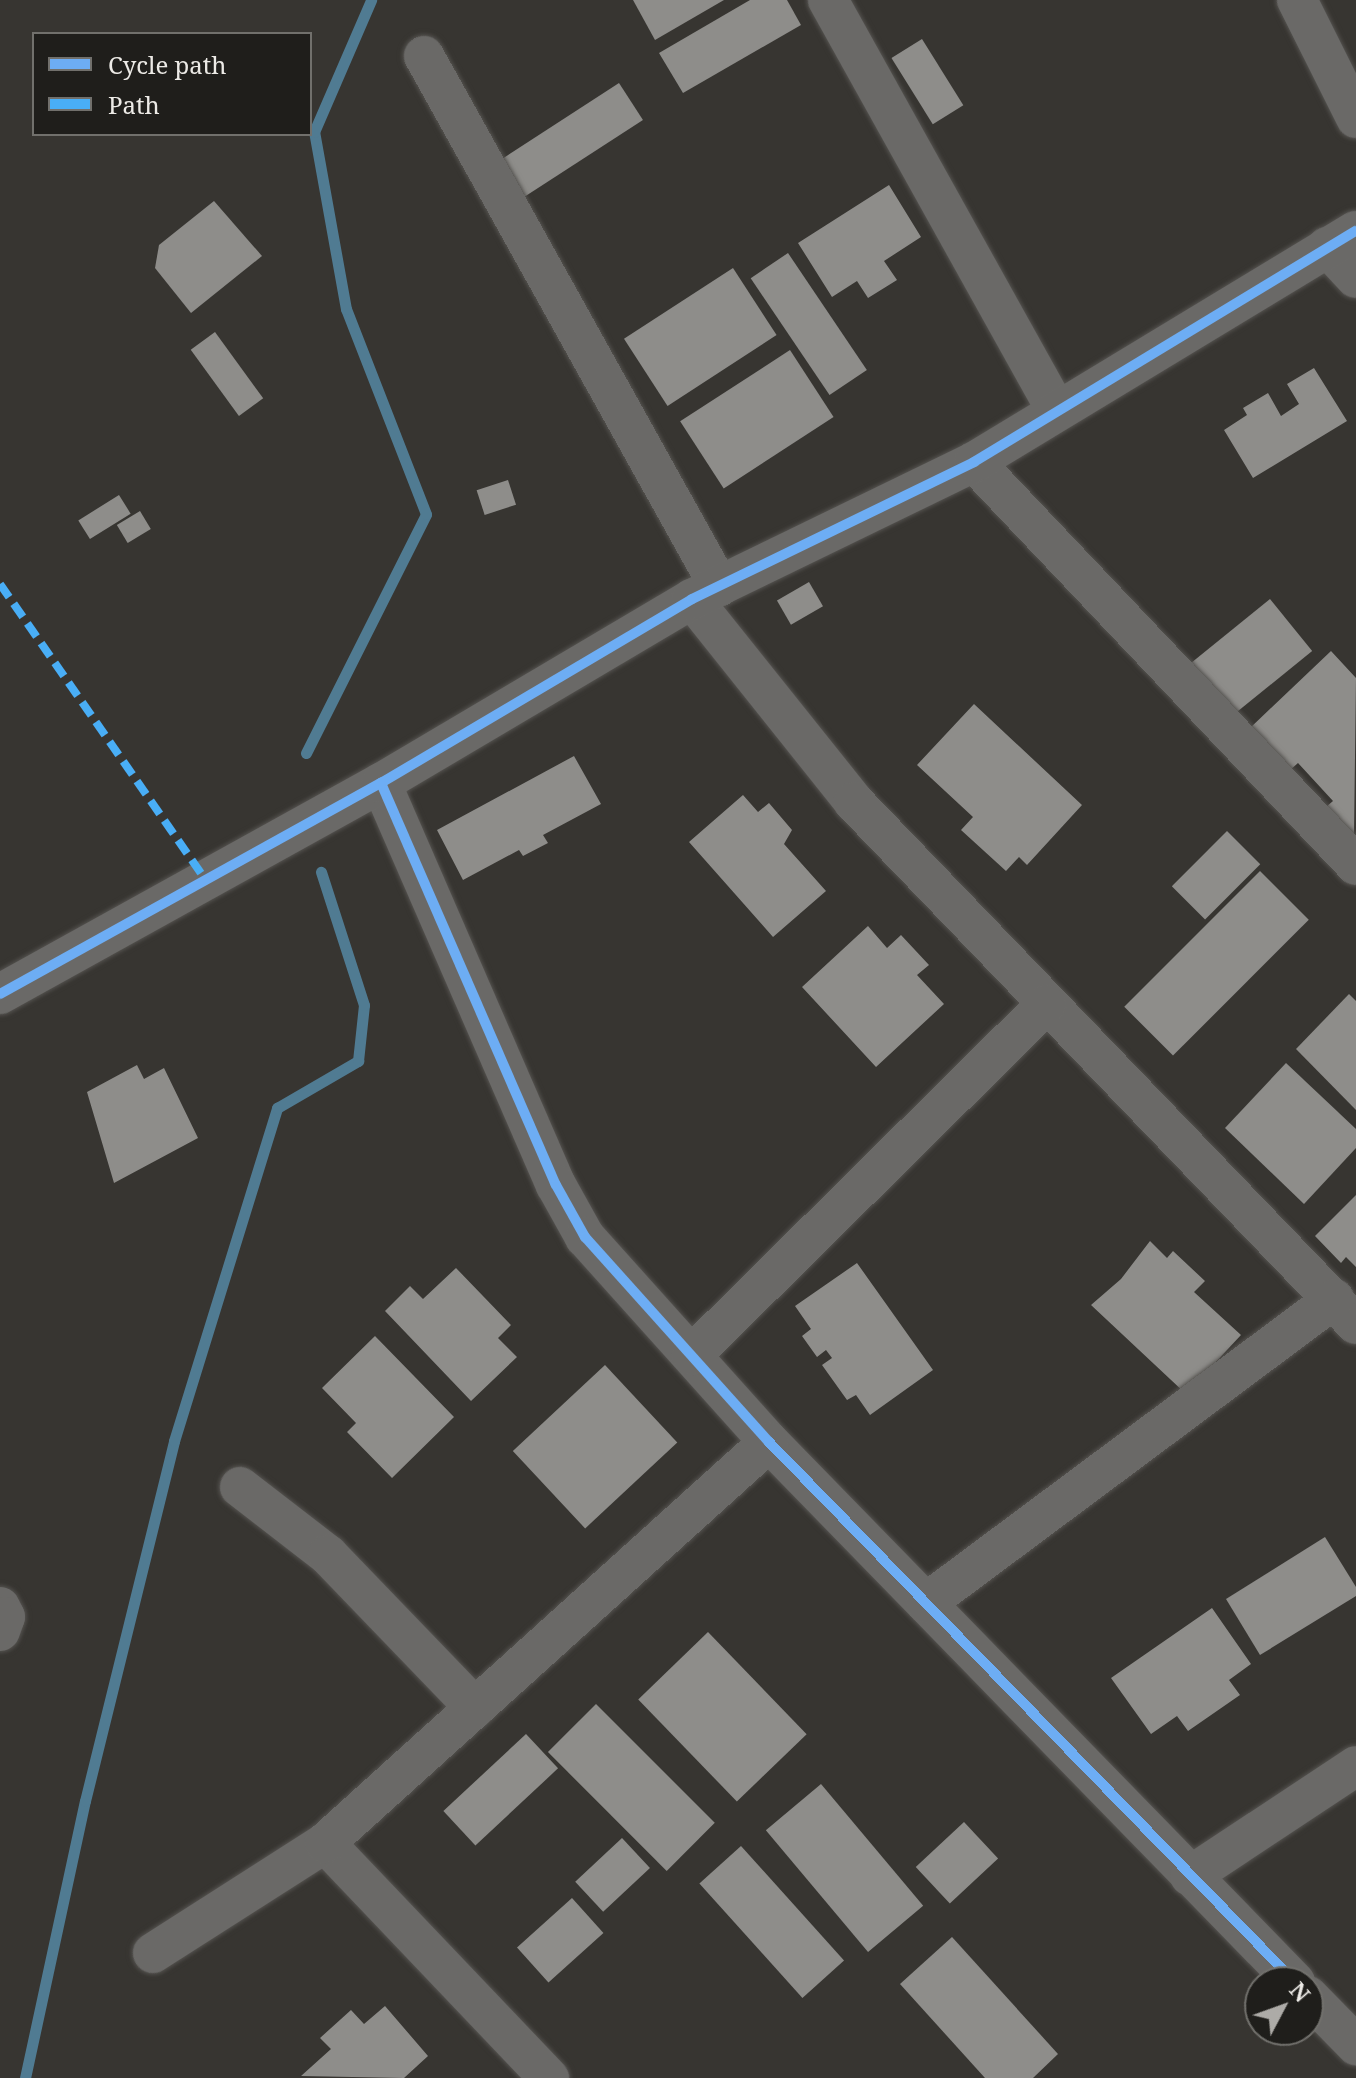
<!DOCTYPE html>
<style>
body{margin:0}
#map{position:relative;width:1356px;height:2078px;overflow:hidden;background:#373531;font-family:"Noto Serif",serif}
div>[style]{position:absolute}
[style*='--x']{left:calc(var(--x)*1px);top:calc(var(--y)*1px);width:calc(var(--w)*1px);rotate:calc(var(--a)*1deg)}
.stream>*{height:11px;margin:-5.5px;padding:0 5.5px;transform-origin:5.5px;border-radius:5.5px;background:#507b92}
.building>*{inset:0;background:#8e8d8a;transform-origin:0 0}
.roads{filter:drop-shadow(0 0 2px #54524f) drop-shadow(0 0 2px #54524f)}
.minor>*{height:40px;margin:-20px;padding:0 20px;transform-origin:20px;border-radius:20px;background:#6a6967}
.quiet>*{height:8px;margin-top:-4px;transform-origin:0;background:repeating-linear-gradient(90deg,#49aef6 0 16px,transparent 0 24px)}
.cycleway>*{height:10px;margin:-5px;padding:0 5px;transform-origin:5px;border-radius:5px;background:#6dadf4}
span{translate:-50% -50%;white-space:nowrap;text-align:center;line-height:1.15;-webkit-text-stroke:8px #1f1e1b;paint-order:stroke}
.legend{position:absolute;left:32px;top:32px;width:280px;height:104px;box-sizing:border-box;background:#1f1e1b;border:2px solid #71706c;margin:0;padding:10px 14px;list-style:none;font-size:24px;color:#eceae6}
.legend li{display:flex;align-items:center;gap:16px;height:40px}
.legend b{width:40px;border:2px solid #71706c}
.north{position:absolute;left:1244px;top:1966px;width:80px;height:80px;box-sizing:border-box;background:#1f1e1b;border:2px solid #71706c;border-radius:50%;rotate:49deg;font-size:22px;font-weight:700;line-height:32px;text-align:center;color:#eceae6}
.north::after{content:'';display:block;margin:auto;width:28px;height:36px;background:#adaba7;clip-path:polygon(50% 0,100% 100%,50% 72%,0 100%)}
</style>
<div id="map">
<div class="stream">
<div style="--x:306;--y:753;--w:267;--a:-63.3"></div>
<div style="--x:426;--y:514;--w:220;--a:-111.3"></div>
<div style="--x:346;--y:309;--w:180;--a:-100.2"></div>
<div style="--x:314;--y:132;--w:144;--a:-66.6"></div>
<div style="--x:25;--y:2078;--w:283;--a:-77.8"></div>
<div style="--x:85;--y:1801;--w:371;--a:-76.1"></div>
<div style="--x:174;--y:1441;--w:349;--a:-72.8"></div>
<div style="--x:277;--y:1108;--w:94;--a:-30.1"></div>
<div style="--x:358;--y:1061;--w:56;--a:-83.9"></div>
<div style="--x:364;--y:1005;--w:140;--a:-107.9"></div>
</div>
<div class="building">
<div style="clip-path:polygon(633px 0,724px 0,655px 40px)"></div>
<div style="clip-path:polygon(750px 0,787px 0,801px 25px,683px 93px,659px 53px)"></div>
<div style="left:922px;top:39px;width:78px;height:36px;rotate:58deg"></div>
<div style="left:619px;top:83px;width:44px;height:144px;rotate:57deg"></div>
<div style="clip-path:polygon(889px 185px,921px 237px,884px 261px,897px 280px,868px 298px,857px 281px,832px 297px,798px 243px)"></div>
<div style="clip-path:polygon(214px 201px,262px 256px,191px 313px,155px 268px,159px 245px)"></div>
<div style="left:788px;top:253px;width:141px;height:45px;rotate:56deg"></div>
<div style="left:733px;top:268px;width:80px;height:130px;rotate:57deg"></div>
<div style="left:215px;top:332px;width:82px;height:30px;rotate:54deg"></div>
<div style="left:790px;top:350px;width:80px;height:131px;rotate:57deg"></div>
<div style="clip-path:polygon(1314px 368px,1347px 421px,1253px 478px,1224px 430px,1247px 415px,1243px 408px,1268px 393px,1281px 416px,1299px 404px,1287px 384px)"></div>
<div style="left:508px;top:480px;width:26px;height:33px;rotate:72deg"></div>
<div style="left:119px;top:495px;width:22px;height:48px;rotate:58deg"></div>
<div style="left:140px;top:511px;width:21px;height:27px;rotate:59deg"></div>
<div style="left:809px;top:582px;width:28px;height:37px;rotate:60deg"></div>
<div style="left:1270px;top:599px;width:67px;height:108px;rotate:51deg"></div>
<div style="clip-path:polygon(1331px 651px,1356px 678px,1354px 836px,1326px 807px,1333px 801px,1298px 763px,1289px 771px,1249px 729px)"></div>
<div style="clip-path:polygon(974px 704px,1082px 805px,1027px 865px,1019px 857px,1006px 871px,961px 830px,973px 817px,917px 765px)"></div>
<div style="clip-path:polygon(574px 756px,601px 804px,543px 835px,548px 843px,523px 856px,519px 850px,463px 880px,437px 830px)"></div>
<div style="clip-path:polygon(743px 795px,758px 812px,769px 803px,792px 830px,784px 844px,826px 891px,773px 937px,689px 842px)"></div>
<div style="left:1227px;top:831px;width:47px;height:78px;rotate:45deg"></div>
<div style="left:1260px;top:871px;width:69px;height:192px;rotate:45deg"></div>
<div style="clip-path:polygon(868px 926px,887px 948px,901px 935px,929px 965px,917px 975px,944px 1004px,876px 1067px,802px 987px)"></div>
<div style="clip-path:polygon(1349px 994px,1356px 1001px,1356px 1110px,1296px 1049px)"></div>
<div style="clip-path:polygon(1286px 1063px,1356px 1129px,1356px 1148px,1304px 1204px,1225px 1128px)"></div>
<div style="clip-path:polygon(137px 1065px,144px 1079px,164px 1068px,198px 1138px,114px 1183px,87px 1092px)"></div>
<div style="clip-path:polygon(1356px 1195px,1356px 1267px,1346px 1257px,1341px 1263px,1315px 1236px)"></div>
<div style="clip-path:polygon(1150px 1241px,1167px 1258px,1173px 1251px,1205px 1281px,1194px 1292px,1241px 1335px,1186px 1394px,1091px 1305px,1121px 1279px)"></div>
<div style="clip-path:polygon(857px 1263px,933px 1370px,870px 1415px,856px 1395px,847px 1400px,822px 1365px,832px 1358px,826px 1350px,817px 1357px,802px 1336px,811px 1329px,795px 1306px)"></div>
<div style="clip-path:polygon(456px 1268px,511px 1325px,498px 1338px,517px 1357px,471px 1401px,385px 1311px,410px 1286px,423px 1299px)"></div>
<div style="clip-path:polygon(375px 1336px,454px 1417px,392px 1478px,347px 1432px,356px 1423px,322px 1388px)"></div>
<div style="left:605px;top:1365px;width:106px;height:126px;rotate:47deg"></div>
<div style="clip-path:polygon(1325px 1537px,1356px 1587px,1356px 1596px,1260px 1655px,1226px 1599px)"></div>
<div style="clip-path:polygon(1212px 1608px,1251px 1664px,1229px 1680px,1240px 1695px,1188px 1731px,1177px 1716px,1151px 1734px,1111px 1678px)"></div>
<div style="left:708px;top:1632px;width:142px;height:97px;rotate:46deg"></div>
<div style="left:596px;top:1704px;width:168px;height:68px;rotate:45deg"></div>
<div style="left:526px;top:1734px;width:47px;height:113px;rotate:47deg"></div>
<div style="left:821px;top:1784px;width:159px;height:72px;rotate:50deg"></div>
<div style="left:964px;top:1822px;width:50px;height:66px;rotate:47deg"></div>
<div style="left:622px;top:1838px;width:41px;height:64px;rotate:47deg"></div>
<div style="left:741px;top:1846px;width:154px;height:56px;rotate:48deg"></div>
<div style="left:572px;top:1898px;width:47px;height:74px;rotate:48deg"></div>
<div style="clip-path:polygon(952px 1937px,1058px 2054px,1033px 2078px,985px 2078px,900px 1984px)"></div>
<div style="clip-path:polygon(385px 2006px,428px 2056px,404px 2078px,301px 2076px,331px 2049px,320px 2038px,351px 2010px,364px 2024px)"></div>
</div>
<div class="roads">
<div class="minor">
<div style="--x:828;--y:0;--w:469;--a:60.9"></div>
<div style="--x:1297;--y:0;--w:132;--a:63.4"></div>
<div style="--x:424;--y:56;--w:607;--a:60.9"></div>
<div style="--x:1327;--y:247;--w:42;--a:46.9"></div>
<div style="--x:974;--y:462;--w:555;--a:46.53"></div>
<div style="--x:692;--y:599;--w:260;--a:51.4"></div>
<div style="--x:854;--y:802;--w:724;--a:46.12"></div>
<div style="--x:381;--y:783;--w:438;--a:66.5"></div>
<div style="--x:556;--y:1185;--w:60;--a:60.9"></div>
<div style="--x:585;--y:1237;--w:275;--a:48.1"></div>
<div style="--x:769;--y:1442;--w:754;--a:45.75"></div>
<div style="--x:0;--y:994;--w:436;--a:-29"></div>
<div style="--x:381;--y:783;--w:361;--a:-30.6"></div>
<div style="--x:692;--y:599;--w:314;--a:-25.9"></div>
<div style="--x:974;--y:462;--w:446;--a:-31.2"></div>
<div style="--x:692;--y:1355;--w:498;--a:-44.7"></div>
<div style="--x:240;--y:1487;--w:111;--a:37.7"></div>
<div style="--x:328;--y:1555;--w:212;--a:46.1"></div>
<div style="--x:926;--y:1603;--w:509;--a:-36.69"></div>
<div style="--x:0;--y:1607;--w:11;--a:63"></div>
<div style="--x:5;--y:1617;--w:15;--a:110"></div>
<div style="--x:325;--y:1843;--w:325;--a:46.4"></div>
<div style="--x:1190;--y:1876;--w:199;--a:-33.5"></div>
<div style="--x:153;--y:1953;--w:204;--a:-32.6"></div>
<div style="--x:325;--y:1843;--w:598;--a:-42.09"></div>
<div style="--x:1308;--y:1996;--w:69;--a:45.6"></div>
</div>
</div>
<div class="quiet">
<div style="--x:0;--y:584;--w:361;--a:55.2"></div>
</div>
<div class="cycleway">
<div style="--x:381;--y:783;--w:438;--a:66.5"></div>
<div style="--x:556;--y:1185;--w:60;--a:60.9"></div>
<div style="--x:585;--y:1237;--w:275;--a:48.1"></div>
<div style="--x:769;--y:1442;--w:754;--a:45.75"></div>
<div style="--x:0;--y:994;--w:436;--a:-29"></div>
<div style="--x:381;--y:783;--w:361;--a:-30.6"></div>
<div style="--x:692;--y:599;--w:314;--a:-25.9"></div>
<div style="--x:974;--y:462;--w:446;--a:-31.2"></div>
</div>
<ul class="legend">
<li><b style="height:10px;background:#6dadf4"></b>Cycle path</li>
<li><b style="height:10px;background:#49aef6"></b>Path</li>
</ul>
<div class="north">N</div>
</div>
